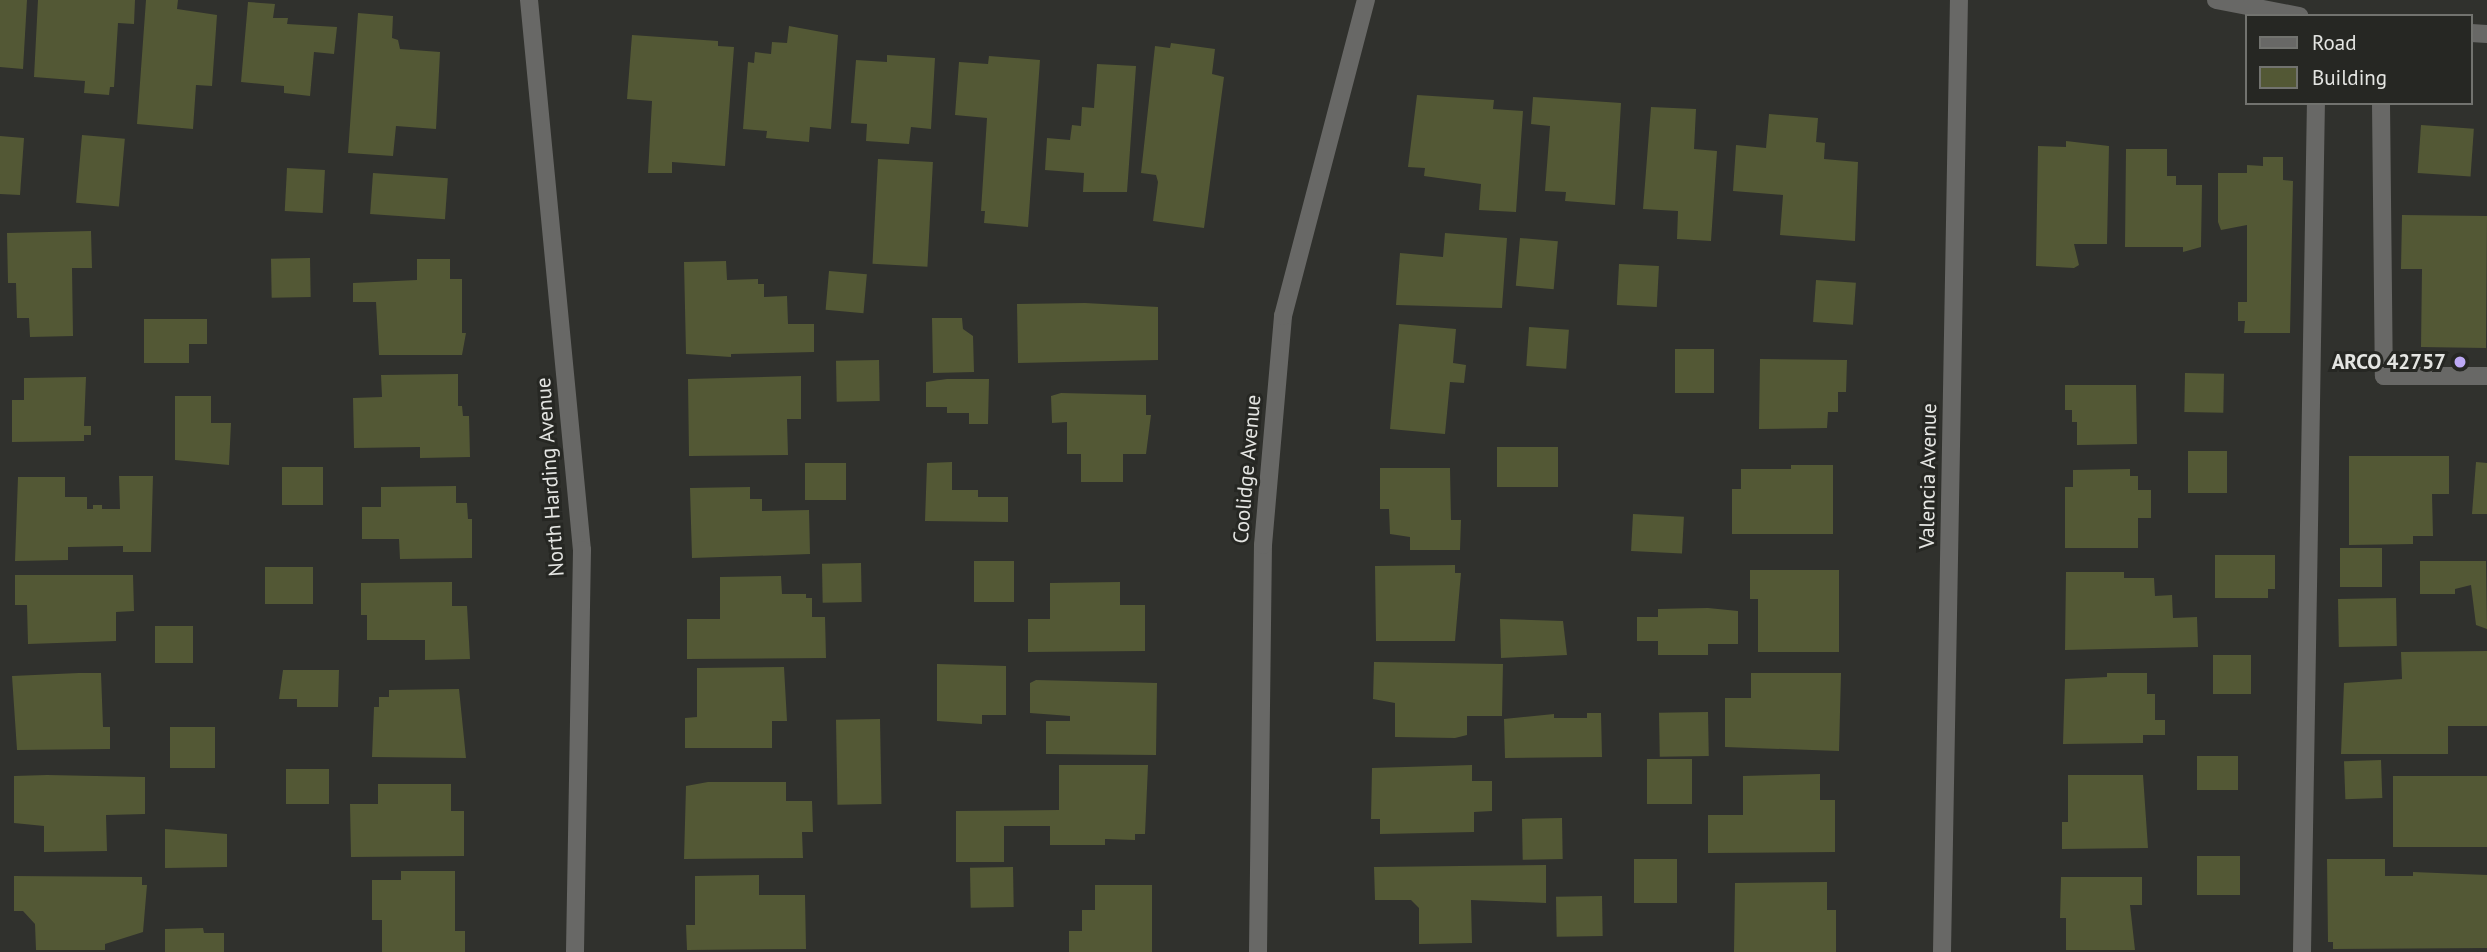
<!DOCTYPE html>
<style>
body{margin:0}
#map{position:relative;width:2487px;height:952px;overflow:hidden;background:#30312d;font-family:"PT Sans",sans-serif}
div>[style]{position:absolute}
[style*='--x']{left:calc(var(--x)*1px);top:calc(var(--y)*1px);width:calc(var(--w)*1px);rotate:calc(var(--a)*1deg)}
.building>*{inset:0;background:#535835;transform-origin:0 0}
.service>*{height:18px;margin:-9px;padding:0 9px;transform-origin:9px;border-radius:9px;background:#686866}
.minor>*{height:18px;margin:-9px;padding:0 9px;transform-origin:9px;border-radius:9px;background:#686866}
.tertiary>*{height:18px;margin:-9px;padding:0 9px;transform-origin:9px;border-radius:9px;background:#686866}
.dots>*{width:19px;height:19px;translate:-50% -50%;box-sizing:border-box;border:4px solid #262723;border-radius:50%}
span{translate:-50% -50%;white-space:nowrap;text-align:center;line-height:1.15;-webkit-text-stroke:6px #262723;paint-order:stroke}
.poi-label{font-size:21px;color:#e4e5e2;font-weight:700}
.right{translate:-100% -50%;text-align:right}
.street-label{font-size:21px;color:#e4e5e2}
.legend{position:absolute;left:2245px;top:14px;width:228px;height:91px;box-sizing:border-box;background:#262723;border:2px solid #72736f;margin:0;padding:9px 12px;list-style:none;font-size:21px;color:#e4e5e2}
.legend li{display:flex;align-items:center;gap:14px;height:35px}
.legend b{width:35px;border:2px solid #72736f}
</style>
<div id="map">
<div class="building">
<div style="clip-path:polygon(0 0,27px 0,23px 69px,0 67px)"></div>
<div style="clip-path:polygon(38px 0,135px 0,134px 24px,118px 23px,114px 87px,110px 87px,109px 95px,84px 93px,85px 81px,34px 77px)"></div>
<div style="clip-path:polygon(146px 0,178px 0,177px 9px,217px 15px,212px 86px,196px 85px,193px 129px,137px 124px)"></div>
<div style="clip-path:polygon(248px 2px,275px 4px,273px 18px,288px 18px,287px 24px,337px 27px,334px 54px,314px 52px,310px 96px,284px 93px,284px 86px,241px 82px)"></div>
<div style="clip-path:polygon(358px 13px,393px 16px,392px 38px,398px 40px,400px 49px,440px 52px,436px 129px,396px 126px,393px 156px,348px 153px)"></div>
<div style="clip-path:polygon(789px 26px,838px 35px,831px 129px,810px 127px,809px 142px,766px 138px,767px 131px,743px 129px,748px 62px,754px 63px,755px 52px,771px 54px,772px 42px,787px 43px)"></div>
<div style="clip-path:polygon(632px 35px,718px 41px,718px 46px,734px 47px,725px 166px,672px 162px,672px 173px,648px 173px,652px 101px,627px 99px)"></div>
<div style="clip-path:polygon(1171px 43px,1215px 49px,1212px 74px,1224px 77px,1204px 228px,1153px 221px,1158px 182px,1156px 175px,1141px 173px,1155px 46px,1170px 48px)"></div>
<div style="clip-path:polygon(887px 55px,935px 58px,931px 129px,911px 127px,909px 144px,866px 141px,867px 124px,851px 123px,856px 60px,887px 62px)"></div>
<div style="clip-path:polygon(989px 56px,1040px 60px,1028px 227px,984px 223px,985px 211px,981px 211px,987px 118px,955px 115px,959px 62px,988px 64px)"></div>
<div style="clip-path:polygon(1097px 64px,1136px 66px,1127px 192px,1083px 192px,1084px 173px,1045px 170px,1047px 138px,1070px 140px,1072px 125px,1081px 126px,1082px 107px,1094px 108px)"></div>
<div style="clip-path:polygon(1417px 95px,1494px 100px,1493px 109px,1523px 111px,1516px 212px,1479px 210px,1481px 184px,1424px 176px,1425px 168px,1408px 167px)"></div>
<div style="clip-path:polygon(1533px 97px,1621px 103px,1615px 205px,1565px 201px,1566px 192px,1545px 191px,1550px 126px,1531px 124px)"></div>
<div style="clip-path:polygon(1651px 107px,1696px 109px,1694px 149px,1717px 151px,1711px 241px,1677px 239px,1678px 211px,1643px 209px)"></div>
<div style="clip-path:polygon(1769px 114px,1818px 118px,1816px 142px,1825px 143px,1824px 159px,1858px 162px,1855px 241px,1780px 235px,1783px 195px,1733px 191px,1736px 145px,1766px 148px)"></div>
<div style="left:2421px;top:125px;width:53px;height:48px;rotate:4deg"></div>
<div style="left:82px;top:135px;width:43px;height:68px;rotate:5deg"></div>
<div style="clip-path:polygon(0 136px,24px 138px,20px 195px,0 194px)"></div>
<div style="clip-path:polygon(2066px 141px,2109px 146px,2107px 244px,2074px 244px,2079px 265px,2074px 268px,2036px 266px,2038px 146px,2066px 147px)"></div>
<div style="clip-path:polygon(2126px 149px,2167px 149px,2167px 176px,2176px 176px,2176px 185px,2202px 185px,2201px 247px,2183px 252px,2183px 247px,2125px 247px)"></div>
<div style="clip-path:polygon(2263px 157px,2283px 157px,2283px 180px,2293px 181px,2290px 333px,2244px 333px,2245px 321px,2238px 321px,2238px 302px,2247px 302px,2247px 225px,2221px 230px,2218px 222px,2218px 173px,2247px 173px,2247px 165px,2263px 166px)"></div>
<div style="left:878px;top:159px;width:55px;height:105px;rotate:3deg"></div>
<div style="left:287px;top:168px;width:38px;height:43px;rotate:3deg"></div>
<div style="left:373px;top:173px;width:75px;height:41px;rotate:4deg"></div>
<div style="clip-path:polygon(2402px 215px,2487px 216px,2486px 348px,2421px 347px,2422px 269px,2401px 269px)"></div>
<div style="clip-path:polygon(91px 231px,92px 268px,72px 268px,73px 336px,30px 337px,29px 318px,17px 318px,16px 283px,8px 283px,7px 233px)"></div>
<div style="clip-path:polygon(1445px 233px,1507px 238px,1502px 308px,1396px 305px,1400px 253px,1443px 257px)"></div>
<div style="left:1520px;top:238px;width:38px;height:48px;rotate:5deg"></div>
<div style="left:310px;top:258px;width:39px;height:39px;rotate:89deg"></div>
<div style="clip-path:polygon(417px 259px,450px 259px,450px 279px,462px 279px,462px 333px,466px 333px,462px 355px,379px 355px,376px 302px,353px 302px,353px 283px,417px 280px)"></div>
<div style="clip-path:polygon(726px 261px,727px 280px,758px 279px,758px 284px,764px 284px,764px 297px,787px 296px,788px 324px,814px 324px,814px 352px,731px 354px,731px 357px,686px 354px,684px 262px)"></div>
<div style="left:1619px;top:264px;width:40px;height:41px;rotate:3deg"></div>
<div style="left:829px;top:271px;width:38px;height:39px;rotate:5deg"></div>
<div style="left:1816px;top:280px;width:40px;height:42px;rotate:4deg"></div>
<div style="clip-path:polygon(1085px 303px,1158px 307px,1158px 360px,1018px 363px,1017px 304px)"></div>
<div style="clip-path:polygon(932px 318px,962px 318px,963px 329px,973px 336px,974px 372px,933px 373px)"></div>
<div style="clip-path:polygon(144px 319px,207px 319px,207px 344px,189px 344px,189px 363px,144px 363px)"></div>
<div style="clip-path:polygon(1399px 324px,1456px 329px,1453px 363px,1466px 365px,1464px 383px,1450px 382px,1445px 434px,1390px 429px)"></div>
<div style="left:1529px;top:327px;width:40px;height:39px;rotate:4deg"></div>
<div style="left:1675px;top:349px;width:39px;height:44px"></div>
<div style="clip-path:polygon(1760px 359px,1847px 360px,1846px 392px,1838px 392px,1838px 412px,1828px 412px,1827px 428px,1759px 429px)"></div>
<div style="left:879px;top:360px;width:41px;height:43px;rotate:89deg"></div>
<div style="left:2185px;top:373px;width:39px;height:39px;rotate:1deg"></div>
<div style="clip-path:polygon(458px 374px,458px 406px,462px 406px,463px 416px,469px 416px,470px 457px,420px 458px,420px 447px,354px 448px,353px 398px,382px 397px,381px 375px)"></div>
<div style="clip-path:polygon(801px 376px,801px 419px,787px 419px,788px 455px,689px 456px,688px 379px)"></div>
<div style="clip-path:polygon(86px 377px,84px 426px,91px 426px,91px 435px,84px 435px,84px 441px,12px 442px,12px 400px,24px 400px,24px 378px)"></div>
<div style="clip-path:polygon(947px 379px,989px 379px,988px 424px,969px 424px,969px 413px,947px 413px,947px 407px,926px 407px,926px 382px)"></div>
<div style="clip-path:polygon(2065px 385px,2136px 385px,2137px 444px,2077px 445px,2077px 422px,2072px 422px,2072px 410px,2065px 410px)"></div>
<div style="clip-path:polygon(1061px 393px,1146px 395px,1146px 415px,1151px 415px,1146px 454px,1123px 454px,1123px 482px,1081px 482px,1081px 454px,1067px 454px,1067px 422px,1052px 423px,1051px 396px)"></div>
<div style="clip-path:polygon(175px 396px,211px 396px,211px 423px,231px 423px,229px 465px,175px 460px)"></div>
<div style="left:1558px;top:447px;width:40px;height:61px;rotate:90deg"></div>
<div style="left:2227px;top:451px;width:42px;height:39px;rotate:90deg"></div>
<div style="clip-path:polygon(2349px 456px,2449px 456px,2449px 494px,2432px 494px,2433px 536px,2413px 536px,2413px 544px,2349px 545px)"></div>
<div style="clip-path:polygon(952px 462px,952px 490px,978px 490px,978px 497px,1008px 497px,1008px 522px,925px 521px,927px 463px)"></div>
<div style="clip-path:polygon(2476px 462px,2487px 463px,2487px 514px,2472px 514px)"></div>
<div style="left:805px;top:463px;width:41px;height:37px"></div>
<div style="clip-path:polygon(1791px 465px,1833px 465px,1833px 534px,1732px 534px,1732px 489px,1741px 489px,1741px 469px,1791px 469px)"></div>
<div style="left:282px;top:467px;width:41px;height:38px"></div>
<div style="clip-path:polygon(1380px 468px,1450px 468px,1451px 520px,1461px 520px,1460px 550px,1410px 550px,1410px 537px,1390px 534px,1389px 509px,1380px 509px)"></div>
<div style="clip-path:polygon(2130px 469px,2130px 476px,2138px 476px,2138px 490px,2151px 490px,2151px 518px,2138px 518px,2138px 548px,2065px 548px,2065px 487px,2073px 487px,2073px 470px)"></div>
<div style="clip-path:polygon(119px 476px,153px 476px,151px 552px,123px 552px,123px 546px,68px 547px,68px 560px,15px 561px,18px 477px,65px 477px,65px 497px,87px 497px,87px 509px,93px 509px,93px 505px,102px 505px,102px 509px,120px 509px)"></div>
<div style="clip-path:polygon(456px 486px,456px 503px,467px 503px,468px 519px,472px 519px,472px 558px,400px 559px,399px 539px,362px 539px,362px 507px,381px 507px,381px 487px)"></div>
<div style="clip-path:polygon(750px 487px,750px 499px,762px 499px,762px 511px,809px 510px,810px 554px,692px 558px,690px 488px)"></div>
<div style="left:1633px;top:514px;width:51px;height:37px;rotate:3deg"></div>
<div style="left:2340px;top:548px;width:42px;height:39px"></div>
<div style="clip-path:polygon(2215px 555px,2275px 555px,2275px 589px,2268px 589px,2268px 598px,2215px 598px)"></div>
<div style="left:1014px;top:561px;width:41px;height:40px;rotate:90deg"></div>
<div style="clip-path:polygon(2420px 561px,2486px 561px,2487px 629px,2476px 625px,2471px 585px,2455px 589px,2455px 594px,2420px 594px)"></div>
<div style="left:861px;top:563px;width:39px;height:39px;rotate:89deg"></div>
<div style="clip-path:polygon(1455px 565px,1455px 573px,1461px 573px,1455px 641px,1376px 641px,1375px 566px)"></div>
<div style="left:265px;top:567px;width:48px;height:37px"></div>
<div style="clip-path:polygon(1750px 570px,1839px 570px,1839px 652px,1758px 652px,1758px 599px,1750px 599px)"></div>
<div style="clip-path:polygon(2066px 572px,2124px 572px,2124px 578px,2154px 578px,2155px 596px,2172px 595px,2173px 618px,2197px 617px,2198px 647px,2065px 650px)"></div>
<div style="clip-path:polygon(15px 575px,133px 575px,134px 611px,116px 612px,116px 641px,28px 644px,27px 605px,15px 605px)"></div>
<div style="clip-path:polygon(781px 576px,782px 594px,806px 594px,806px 598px,812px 598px,812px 617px,825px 617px,826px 658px,687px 659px,687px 619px,720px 619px,720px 577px)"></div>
<div style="clip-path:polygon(452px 582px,452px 606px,467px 606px,470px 659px,425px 660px,425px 640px,367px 640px,367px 615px,361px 615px,361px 583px)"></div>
<div style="clip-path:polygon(1120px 582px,1120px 605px,1145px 605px,1145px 651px,1028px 652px,1028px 619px,1050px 619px,1050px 583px)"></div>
<div style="left:2396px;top:598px;width:48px;height:58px;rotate:89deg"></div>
<div style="clip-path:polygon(1708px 608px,1738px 611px,1738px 644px,1708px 644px,1708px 655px,1658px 655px,1658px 641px,1637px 641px,1637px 617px,1658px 617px,1658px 609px)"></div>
<div style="clip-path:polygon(1500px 619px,1563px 621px,1567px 655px,1501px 658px)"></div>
<div style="left:155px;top:626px;width:38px;height:37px"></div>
<div style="clip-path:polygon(2487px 651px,2487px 726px,2448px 726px,2448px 754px,2341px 754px,2344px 683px,2402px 679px,2401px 652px)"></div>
<div style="left:2213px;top:655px;width:38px;height:39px"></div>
<div style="clip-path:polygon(1374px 662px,1503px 664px,1502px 716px,1467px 716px,1467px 735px,1455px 738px,1395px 737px,1395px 703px,1373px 699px)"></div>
<div style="clip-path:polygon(937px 664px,1006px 666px,1006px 715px,982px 715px,982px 724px,937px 721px)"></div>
<div style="clip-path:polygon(784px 667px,787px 721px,772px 721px,772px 748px,685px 748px,685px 718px,697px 717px,697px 668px)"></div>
<div style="clip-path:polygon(283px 670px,339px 670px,338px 707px,297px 707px,297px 699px,279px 699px)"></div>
<div style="clip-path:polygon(79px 673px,101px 673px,103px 727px,110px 727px,110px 749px,17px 750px,12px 676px)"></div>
<div style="clip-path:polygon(1751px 673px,1841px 673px,1839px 751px,1725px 747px,1725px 698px,1751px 698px)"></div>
<div style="clip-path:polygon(2107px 673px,2147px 673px,2147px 694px,2155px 694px,2155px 720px,2165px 720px,2165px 735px,2143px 735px,2143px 743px,2063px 744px,2065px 679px,2107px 677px)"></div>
<div style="clip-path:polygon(1036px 680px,1157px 683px,1156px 755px,1046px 754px,1046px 721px,1070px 721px,1070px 716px,1030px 713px,1030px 683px)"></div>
<div style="clip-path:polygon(459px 689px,466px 758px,372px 757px,374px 707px,379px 707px,379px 697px,389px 697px,389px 690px)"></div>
<div style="left:1708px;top:712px;width:44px;height:49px;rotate:89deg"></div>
<div style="clip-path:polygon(1587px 713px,1601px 713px,1602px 757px,1505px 758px,1504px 719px,1554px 714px,1554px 718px,1587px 718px)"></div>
<div style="left:880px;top:719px;width:85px;height:44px;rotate:89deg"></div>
<div style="left:170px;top:727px;width:45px;height:41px"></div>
<div style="left:2197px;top:756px;width:41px;height:34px"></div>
<div style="left:1647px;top:759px;width:45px;height:45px"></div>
<div style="left:2381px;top:760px;width:38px;height:37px;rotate:88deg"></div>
<div style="clip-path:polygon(1059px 765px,1148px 765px,1145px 834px,1135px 834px,1135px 840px,1105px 839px,1105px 845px,1050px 845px,1050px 826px,1004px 826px,1004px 862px,956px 862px,956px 811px,1059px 810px)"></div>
<div style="clip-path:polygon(1472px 765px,1472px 781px,1492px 781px,1492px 811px,1474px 812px,1474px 832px,1380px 834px,1380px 819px,1371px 819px,1372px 768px)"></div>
<div style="left:286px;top:769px;width:43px;height:35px"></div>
<div style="clip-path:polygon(1820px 774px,1820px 800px,1835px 800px,1835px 852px,1708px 853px,1708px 815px,1743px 815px,1743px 776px)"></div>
<div style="clip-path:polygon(47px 775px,145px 777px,145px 814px,106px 815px,107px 851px,44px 852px,44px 826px,14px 823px,14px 776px)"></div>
<div style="clip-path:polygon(2068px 775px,2143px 775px,2148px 848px,2062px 849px,2062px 822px,2068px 822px)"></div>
<div style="left:2393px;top:776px;width:94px;height:71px"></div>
<div style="clip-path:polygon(708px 782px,786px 782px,786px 801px,812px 801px,813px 832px,802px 832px,803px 858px,684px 859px,686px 786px)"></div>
<div style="clip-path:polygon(378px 784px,451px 784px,451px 811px,464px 811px,464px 856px,351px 857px,350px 804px,378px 804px)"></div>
<div style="left:1562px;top:818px;width:41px;height:40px;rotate:89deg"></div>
<div style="clip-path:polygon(165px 829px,227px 834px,227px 867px,165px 868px)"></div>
<div style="left:2197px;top:856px;width:43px;height:39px"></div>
<div style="left:1677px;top:859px;width:44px;height:43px;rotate:90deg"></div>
<div style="clip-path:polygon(2327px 859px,2385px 859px,2385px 876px,2413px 876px,2413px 872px,2487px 875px,2487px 948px,2333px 949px,2333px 942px,2328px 942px)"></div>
<div style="clip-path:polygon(1546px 865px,1546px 903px,1471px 900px,1472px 943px,1419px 944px,1419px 908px,1411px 900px,1375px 900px,1374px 867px)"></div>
<div style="left:1013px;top:867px;width:40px;height:43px;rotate:89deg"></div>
<div style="clip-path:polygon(401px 871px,455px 871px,455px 931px,465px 931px,465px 952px,382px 952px,382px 920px,372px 920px,372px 880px,401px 880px)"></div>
<div style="clip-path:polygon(759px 875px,759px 895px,805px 895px,806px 949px,687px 950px,686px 925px,695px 925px,695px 876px)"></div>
<div style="clip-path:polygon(14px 876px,142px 877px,142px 885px,147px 885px,143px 932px,105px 944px,105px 950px,36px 950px,35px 924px,23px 911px,14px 911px)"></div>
<div style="clip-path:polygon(2061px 877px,2142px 877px,2142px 905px,2130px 905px,2135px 950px,2066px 950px,2066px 918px,2060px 918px)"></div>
<div style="clip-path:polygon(1827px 882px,1827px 910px,1836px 910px,1836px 952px,1734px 952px,1735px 883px)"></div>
<div style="clip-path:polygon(1095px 885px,1152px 885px,1152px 952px,1069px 952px,1069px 931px,1082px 931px,1082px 910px,1095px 910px)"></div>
<div style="left:1602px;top:896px;width:40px;height:46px;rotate:89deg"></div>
<div style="clip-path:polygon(203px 928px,204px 933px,224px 933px,224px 952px,165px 952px,165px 929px)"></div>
</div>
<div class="service">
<div style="--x:2381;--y:103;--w:273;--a:89.4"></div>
<div style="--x:2384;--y:376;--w:103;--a:0"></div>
<div style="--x:2302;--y:952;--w:849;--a:-89.06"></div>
</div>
<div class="minor">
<div style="--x:529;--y:0;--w:553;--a:84.5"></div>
<div style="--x:582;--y:550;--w:402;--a:91"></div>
<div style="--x:1258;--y:952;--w:407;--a:-89.3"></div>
<div style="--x:1263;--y:545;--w:230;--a:-85"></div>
<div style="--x:1283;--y:316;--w:327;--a:-75.3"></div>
<div style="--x:1942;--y:952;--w:952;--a:-88.98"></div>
</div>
<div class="tertiary">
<div style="--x:2216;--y:0;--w:85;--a:10.9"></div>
<div style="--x:2471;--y:33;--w:16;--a:4"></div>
</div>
<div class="dots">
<div style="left:2460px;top:362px;background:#bda9f5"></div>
</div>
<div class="poi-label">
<span class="right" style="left:2446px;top:362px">ARCO 42757</span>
</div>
<div class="street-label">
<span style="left:1247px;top:469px;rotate:-85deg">Coolidge Avenue</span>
<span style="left:1928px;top:476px;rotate:-89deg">Valencia Avenue</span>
<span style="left:550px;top:477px;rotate:-94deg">North Harding Avenue</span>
</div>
<ul class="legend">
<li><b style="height:9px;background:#686866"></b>Road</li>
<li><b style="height:19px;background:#535835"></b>Building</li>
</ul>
</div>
